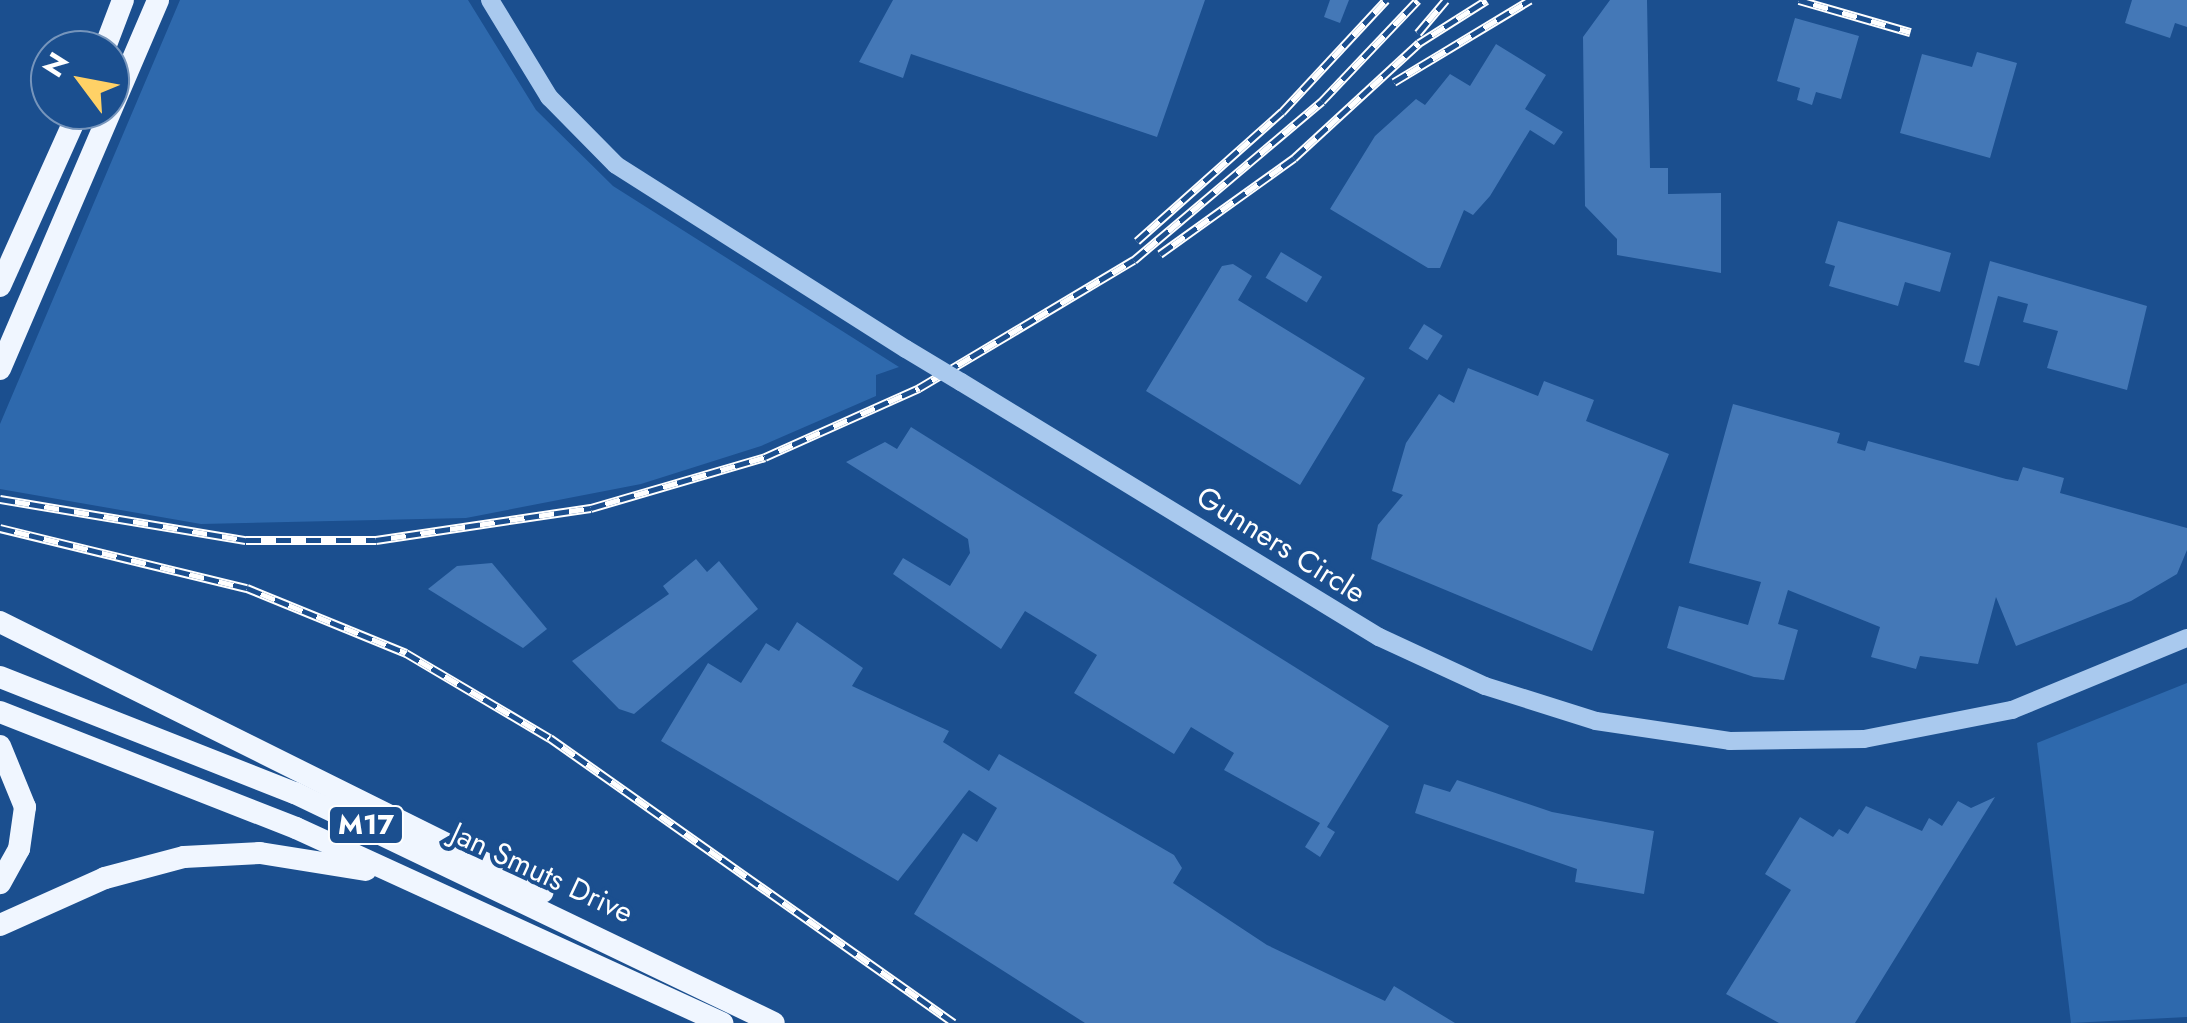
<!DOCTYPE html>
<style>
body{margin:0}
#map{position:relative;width:2187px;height:1023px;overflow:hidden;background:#1b4f8f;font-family:Jost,sans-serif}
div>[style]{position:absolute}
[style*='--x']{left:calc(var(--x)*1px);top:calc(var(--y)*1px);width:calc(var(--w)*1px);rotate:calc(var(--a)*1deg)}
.green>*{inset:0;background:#2e69ad}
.building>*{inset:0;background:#4478b7;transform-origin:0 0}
.minor>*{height:18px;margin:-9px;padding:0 9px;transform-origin:9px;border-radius:9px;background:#a9c9ee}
.major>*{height:22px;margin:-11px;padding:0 11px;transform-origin:11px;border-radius:11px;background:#f0f6ff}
.rail>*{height:9px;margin-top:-4.5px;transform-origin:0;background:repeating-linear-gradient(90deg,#1b4f8f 0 15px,#fff 0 30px);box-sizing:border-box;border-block:2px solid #fff}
.minor-bridge>*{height:18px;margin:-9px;padding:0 9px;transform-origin:9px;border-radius:9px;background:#a9c9ee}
span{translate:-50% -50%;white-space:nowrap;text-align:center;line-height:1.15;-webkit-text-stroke:8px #1b4f8f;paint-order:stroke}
.shield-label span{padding:2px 8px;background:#1b4f8f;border:2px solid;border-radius:8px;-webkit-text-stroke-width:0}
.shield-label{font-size:28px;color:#fff;font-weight:700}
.street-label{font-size:30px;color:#fff}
.north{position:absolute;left:30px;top:30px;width:100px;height:100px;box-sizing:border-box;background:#1b4f8f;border:2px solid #7695bc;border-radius:50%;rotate:302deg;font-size:28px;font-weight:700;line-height:40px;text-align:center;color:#fff}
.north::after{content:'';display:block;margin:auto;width:35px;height:45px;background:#ffd166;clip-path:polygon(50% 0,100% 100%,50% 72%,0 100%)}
</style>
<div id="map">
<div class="green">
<div style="clip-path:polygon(180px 0,468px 0,536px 110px,613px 186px,899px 367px,876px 375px,876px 396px,761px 446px,641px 484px,466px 518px,201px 524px,0 489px,0 424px)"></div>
<div style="clip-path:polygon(2187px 683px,2187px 1017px,2071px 1023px,2037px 743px)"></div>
</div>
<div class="building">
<div style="clip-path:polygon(893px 0,1205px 0,1157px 137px,911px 54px,903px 78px,859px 62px)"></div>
<div style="clip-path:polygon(1330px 0,1349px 0,1340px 23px,1324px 17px)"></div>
<div style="clip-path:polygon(1610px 0,1647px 0,1650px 168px,1668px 168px,1668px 194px,1721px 193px,1721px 273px,1617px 255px,1617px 239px,1585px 206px,1583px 37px)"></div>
<div style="clip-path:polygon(2132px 0,2187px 0,2187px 27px,2175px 23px,2170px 38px,2125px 23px)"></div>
<div style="clip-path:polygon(1795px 18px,1859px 36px,1841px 99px,1816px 92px,1812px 105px,1797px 100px,1800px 88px,1777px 81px)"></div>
<div style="clip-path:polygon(1496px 44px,1546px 75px,1525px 109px,1563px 132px,1554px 145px,1530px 130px,1490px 196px,1473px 215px,1464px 210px,1440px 268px,1428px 268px,1330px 209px,1375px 136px,1416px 99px,1425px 105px,1450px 74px,1470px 86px)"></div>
<div style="clip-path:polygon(1977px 52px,2017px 63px,1990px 158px,1900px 133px,1922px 54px,1972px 67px)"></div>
<div style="clip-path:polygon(1838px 221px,1951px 253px,1940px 292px,1905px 282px,1898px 306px,1829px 286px,1835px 266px,1825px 263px)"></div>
<div style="left:1281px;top:252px;width:48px;height:30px;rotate:31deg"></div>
<div style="clip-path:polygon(1990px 261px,2147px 306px,2127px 390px,2047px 368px,2058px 331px,2023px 322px,2028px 304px,1998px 296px,1979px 366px,1964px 362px)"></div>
<div style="clip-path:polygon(1233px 264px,1252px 276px,1238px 300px,1365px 378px,1300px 485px,1146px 391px,1222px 266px)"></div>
<div style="left:1424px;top:324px;width:22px;height:29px;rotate:32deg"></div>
<div style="clip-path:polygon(1468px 368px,1538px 396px,1544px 381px,1594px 400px,1586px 421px,1669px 454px,1592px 651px,1371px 559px,1378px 525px,1403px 495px,1392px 491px,1406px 443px,1439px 394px,1454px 403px)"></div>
<div style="clip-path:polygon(1733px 404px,1840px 433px,1837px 443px,1865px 451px,1868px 441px,2006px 479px,2018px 481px,2023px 467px,2064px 478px,2060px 493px,2187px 528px,2187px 550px,2177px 574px,2131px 601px,2016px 646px,1996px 597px,1978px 664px,1920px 656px,1916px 669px,1871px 657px,1880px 627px,1788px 590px,1778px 624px,1798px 630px,1784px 680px,1754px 677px,1667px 648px,1679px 606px,1748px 625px,1761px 582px,1689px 563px)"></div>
<div style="clip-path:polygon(911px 427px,1389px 726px,1327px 827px,1335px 832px,1320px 857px,1305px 847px,1320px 823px,1224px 770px,1234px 753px,1191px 727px,1174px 754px,1074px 693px,1097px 655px,1025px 611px,1001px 649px,893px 574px,903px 558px,950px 586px,970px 553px,968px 539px,846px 462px,885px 442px,897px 449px)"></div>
<div style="clip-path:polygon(696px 559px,707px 572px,719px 561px,758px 609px,634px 714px,619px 709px,572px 661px,669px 594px,663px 586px)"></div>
<div style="clip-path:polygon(492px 563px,547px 629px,523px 648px,428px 589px,457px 566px)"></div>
<div style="clip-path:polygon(797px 622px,863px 668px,852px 686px,949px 731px,943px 742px,989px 771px,999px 754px,1174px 855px,1182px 868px,1173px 883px,1267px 945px,1385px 1001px,1394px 986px,1455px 1023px,1085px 1023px,914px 914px,963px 833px,977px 842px,997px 808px,969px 790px,898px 881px,661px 741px,708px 663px,741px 683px,766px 643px,779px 651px)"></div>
<div style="clip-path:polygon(1457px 780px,1552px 812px,1654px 831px,1644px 894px,1575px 882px,1577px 869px,1415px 813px,1424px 784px,1450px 792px)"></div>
<div style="clip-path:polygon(1995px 797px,1855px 1023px,1779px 1023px,1726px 994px,1791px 890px,1765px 874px,1800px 817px,1833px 837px,1839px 829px,1848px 834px,1866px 806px,1922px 831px,1929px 818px,1942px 826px,1958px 801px,1971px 808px)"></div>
</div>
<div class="minor">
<div style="--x:490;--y:0;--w:114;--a:58.7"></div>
<div style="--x:549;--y:97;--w:95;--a:45.4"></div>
<div style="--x:616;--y:165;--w:343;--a:32.4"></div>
<div style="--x:961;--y:382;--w:490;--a:31.4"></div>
<div style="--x:1379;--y:637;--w:117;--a:24.8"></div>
<div style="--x:1485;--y:686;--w:116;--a:17.5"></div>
<div style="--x:1596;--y:721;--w:135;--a:8.5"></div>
<div style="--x:1730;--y:741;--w:134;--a:-0.9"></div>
<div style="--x:1864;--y:739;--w:151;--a:-11.1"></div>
<div style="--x:2012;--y:710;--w:189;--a:-22.4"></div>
</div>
<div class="major">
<div style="--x:104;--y:50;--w:53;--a:-69.2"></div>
<div style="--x:0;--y:286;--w:193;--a:-65.8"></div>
<div style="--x:0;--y:369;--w:401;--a:-66.8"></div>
<div style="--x:0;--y:622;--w:606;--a:26.44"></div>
<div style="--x:0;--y:677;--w:317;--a:21.5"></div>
<div style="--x:295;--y:793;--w:531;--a:25.65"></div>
<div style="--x:0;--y:712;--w:318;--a:21.4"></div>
<div style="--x:296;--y:828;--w:469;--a:24.6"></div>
<div style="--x:0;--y:746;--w:66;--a:67.7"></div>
<div style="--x:25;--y:807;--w:42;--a:98.1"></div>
<div style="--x:19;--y:849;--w:39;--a:119"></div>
<div style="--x:0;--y:925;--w:115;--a:-24.1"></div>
<div style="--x:105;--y:878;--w:82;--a:-14.9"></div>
<div style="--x:184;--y:857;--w:76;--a:-3"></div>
<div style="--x:260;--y:853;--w:107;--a:9.1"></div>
</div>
<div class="rail">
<div style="--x:1799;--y:0;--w:116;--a:16.1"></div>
<div style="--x:1418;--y:33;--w:43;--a:-49.7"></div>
<div style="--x:1394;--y:82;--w:159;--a:-31.1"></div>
<div style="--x:1137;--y:241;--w:194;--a:-41.7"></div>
<div style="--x:1282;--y:112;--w:153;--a:-47.1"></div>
<div style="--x:1160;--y:254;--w:165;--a:-35.6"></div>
<div style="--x:1294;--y:158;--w:170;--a:-42.6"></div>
<div style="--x:1419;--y:43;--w:80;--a:-32.3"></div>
<div style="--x:0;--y:499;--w:249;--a:9.5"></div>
<div style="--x:246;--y:540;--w:130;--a:0"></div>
<div style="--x:376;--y:540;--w:217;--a:-8.5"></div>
<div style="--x:591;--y:508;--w:181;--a:-16.3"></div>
<div style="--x:765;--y:457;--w:169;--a:-24.1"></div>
<div style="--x:919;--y:388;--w:250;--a:-30.8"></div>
<div style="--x:1134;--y:260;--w:246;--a:-40.2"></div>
<div style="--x:1322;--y:101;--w:139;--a:-46.5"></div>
<div style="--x:0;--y:528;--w:254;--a:13.7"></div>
<div style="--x:247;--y:588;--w:172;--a:22.2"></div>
<div style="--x:406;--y:653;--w:167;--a:30.6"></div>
<div style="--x:550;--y:738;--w:494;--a:35.2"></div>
</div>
<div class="minor-bridge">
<div style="--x:906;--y:349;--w:64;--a:31"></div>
</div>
<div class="shield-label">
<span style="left:366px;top:825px">M17</span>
</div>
<div class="street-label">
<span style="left:1281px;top:545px;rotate:32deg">Gunners Circle</span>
<span style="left:542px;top:873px;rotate:25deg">Jan Smuts Drive</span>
</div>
<div class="north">N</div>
</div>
